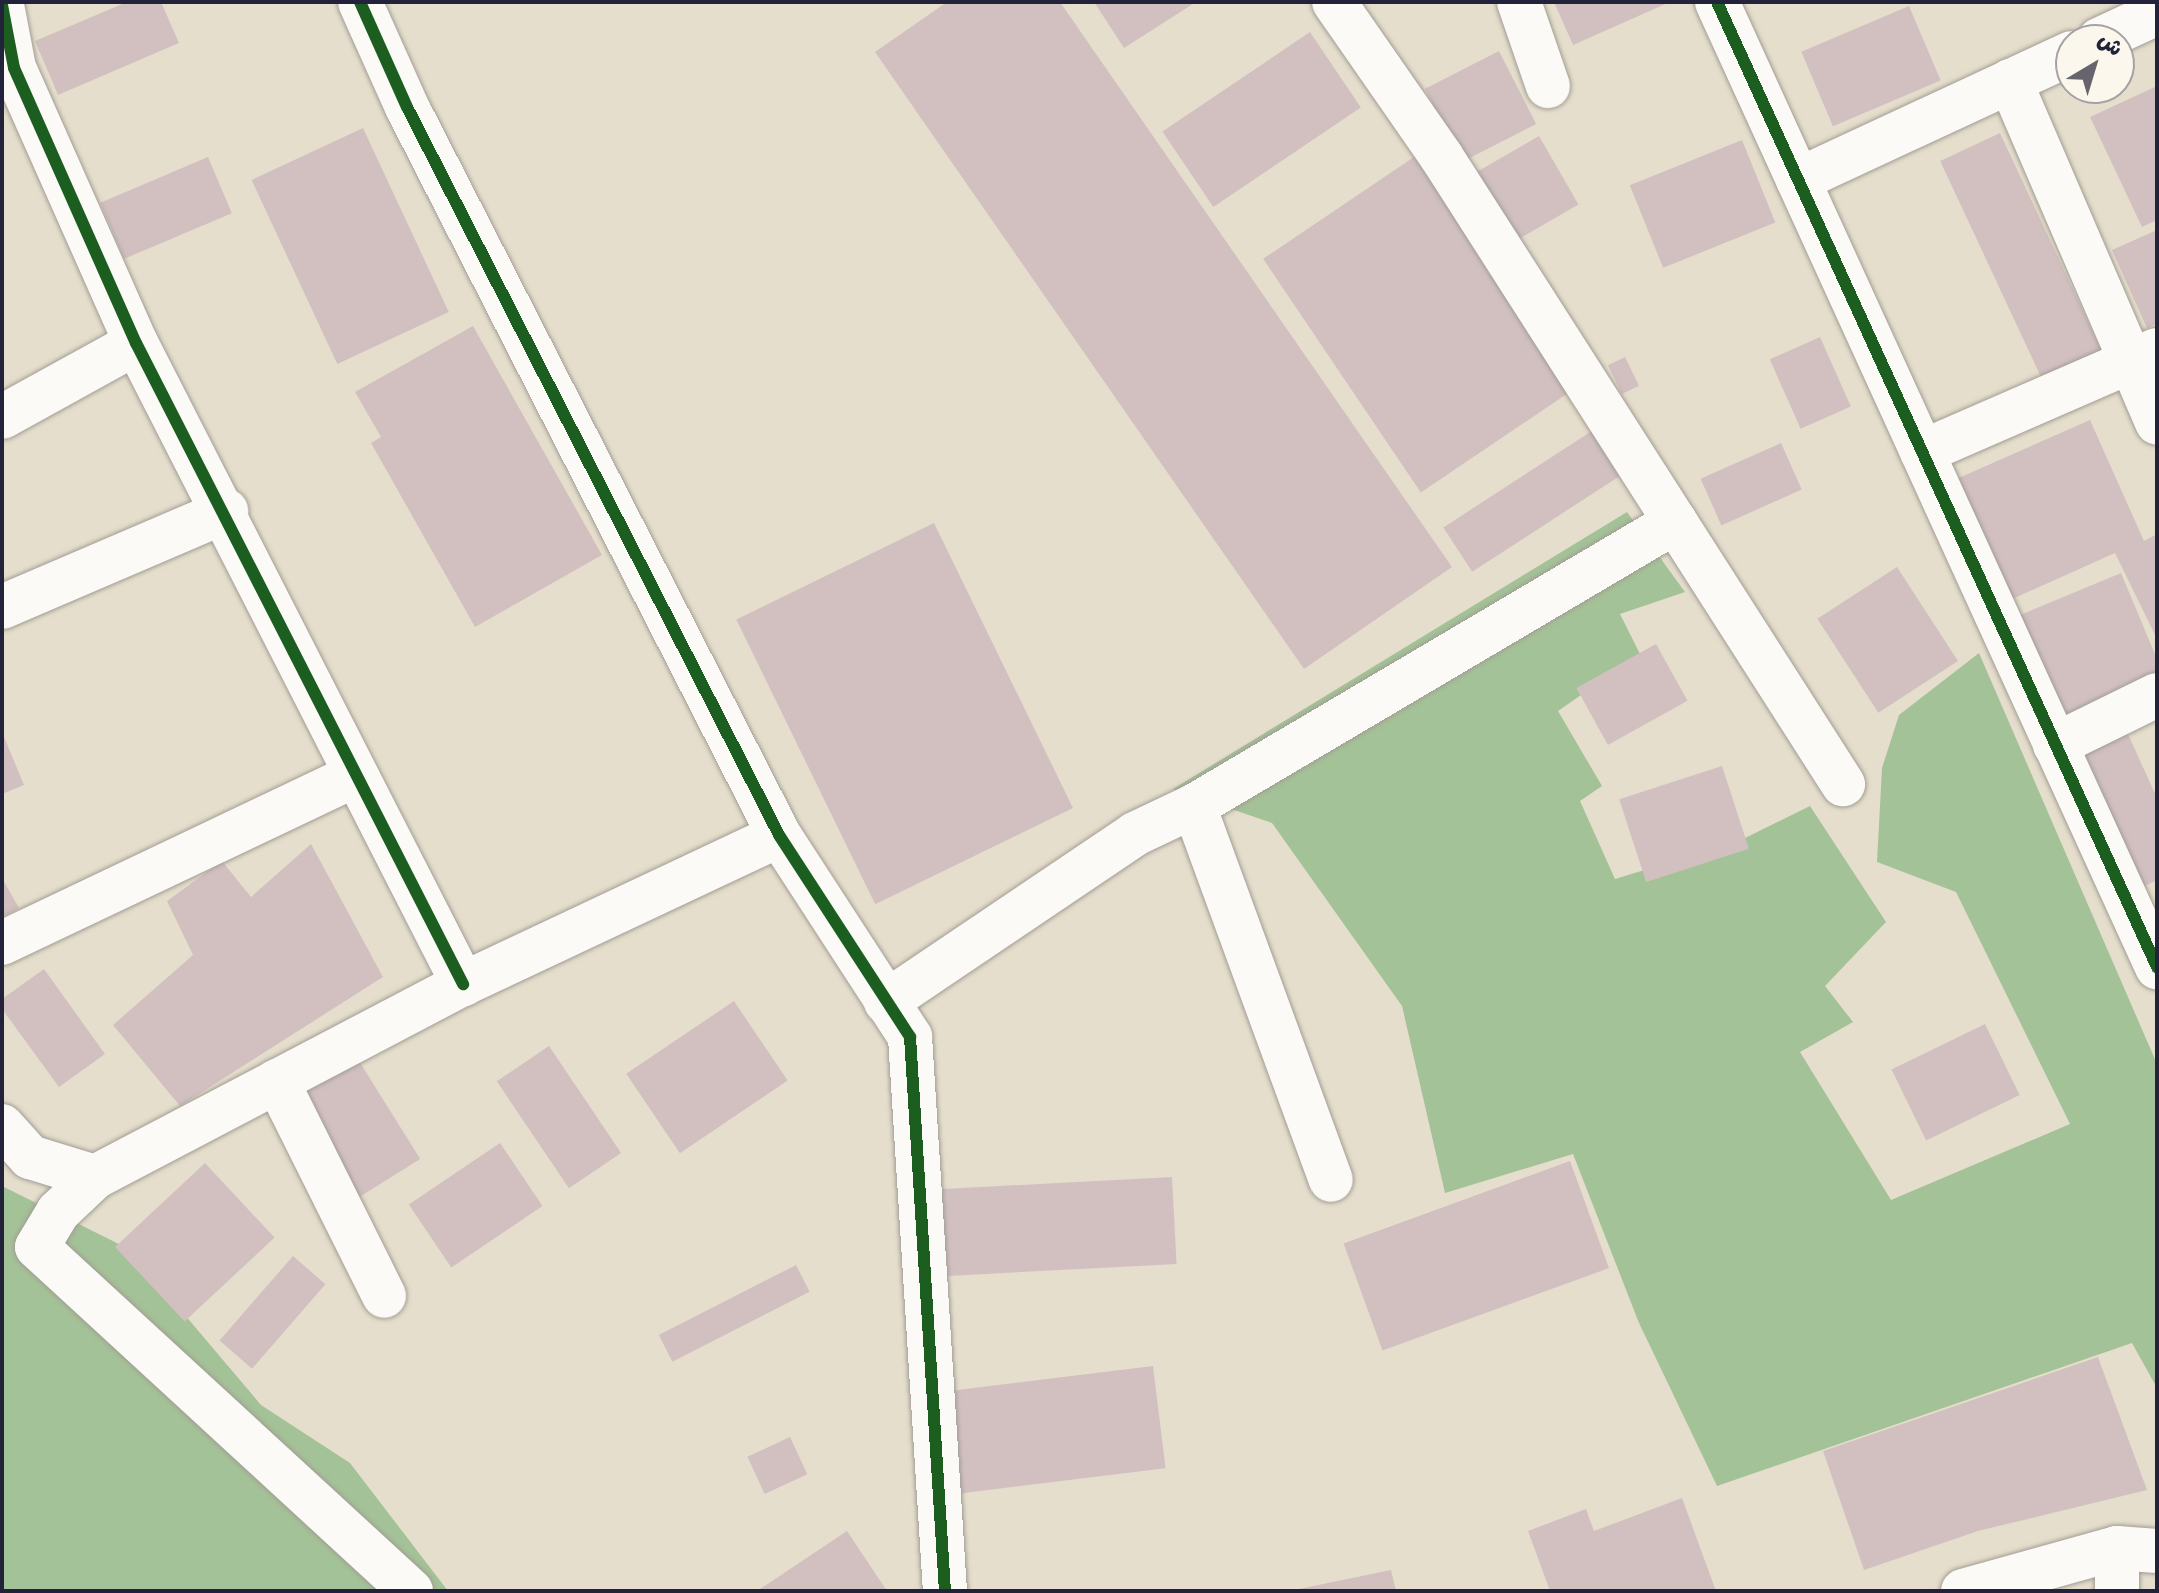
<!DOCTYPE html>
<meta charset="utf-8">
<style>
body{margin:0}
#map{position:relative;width:2159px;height:1593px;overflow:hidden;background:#e6decc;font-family:"Gochi Hand","Playpen Sans Arabic",sans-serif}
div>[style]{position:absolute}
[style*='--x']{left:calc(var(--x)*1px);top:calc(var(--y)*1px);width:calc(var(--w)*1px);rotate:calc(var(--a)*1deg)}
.forest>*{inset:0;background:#a4c297}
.building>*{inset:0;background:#d2c0c1;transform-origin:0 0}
.roads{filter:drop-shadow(0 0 2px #a19d95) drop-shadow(0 0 2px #a19d95)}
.minor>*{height:44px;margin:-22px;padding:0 22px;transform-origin:22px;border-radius:22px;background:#fbfaf7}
.cycleway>*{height:12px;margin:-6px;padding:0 6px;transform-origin:6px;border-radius:6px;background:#1b5e20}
span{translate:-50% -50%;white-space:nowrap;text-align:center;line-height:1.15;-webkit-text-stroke:8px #fbf7ec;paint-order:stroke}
.frame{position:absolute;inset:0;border:4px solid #22223b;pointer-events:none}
.north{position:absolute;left:2055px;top:24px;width:80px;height:80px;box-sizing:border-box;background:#fbf7ec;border:2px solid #a4a2a5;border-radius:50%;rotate:38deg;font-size:22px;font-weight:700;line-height:32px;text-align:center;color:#22223b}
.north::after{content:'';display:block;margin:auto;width:28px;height:36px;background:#67646e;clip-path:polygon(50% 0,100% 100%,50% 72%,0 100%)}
</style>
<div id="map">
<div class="forest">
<div style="clip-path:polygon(1627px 512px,1685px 592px,1620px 614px,1640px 654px,1558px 711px,1602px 786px,1580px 801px,1615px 879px,1739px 841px,1810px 806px,1886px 922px,1825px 986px,1853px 1022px,1800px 1052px,1891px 1200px,2070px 1124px,1956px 892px,1877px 862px,1882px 768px,1899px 715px,1979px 653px,2157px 1064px,2157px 1388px,2132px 1343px,1717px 1486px,1639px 1323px,1573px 1154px,1445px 1193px,1402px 1006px,1272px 823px,1173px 789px)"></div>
<div style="clip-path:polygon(2px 1186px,129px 1249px,261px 1405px,350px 1463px,448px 1591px,2px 1591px)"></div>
</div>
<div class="building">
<div style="clip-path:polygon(127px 2px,161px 2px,179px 43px,58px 95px,35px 41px)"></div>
<div style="clip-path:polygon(947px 2px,1060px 2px,1452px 567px,1304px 669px,875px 52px)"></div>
<div style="clip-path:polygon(1094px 2px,1196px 2px,1124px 48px)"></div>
<div style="clip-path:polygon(1554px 2px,1670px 2px,1573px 45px)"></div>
<div style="left:1909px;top:6px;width:81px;height:117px;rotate:67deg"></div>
<div style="left:1310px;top:32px;width:91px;height:178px;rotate:56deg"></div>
<div style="left:1499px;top:51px;width:82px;height:83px;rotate:63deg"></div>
<div style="clip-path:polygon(2157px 86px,2157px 220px,2142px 227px,2090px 117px)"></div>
<div style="left:363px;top:128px;width:203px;height:123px;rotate:65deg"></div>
<div style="left:2000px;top:133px;width:242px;height:66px;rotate:65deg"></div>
<div style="left:1539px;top:136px;width:79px;height:79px;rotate:60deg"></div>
<div style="left:1742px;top:140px;width:89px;height:121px;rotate:68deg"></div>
<div style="left:208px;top:157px;width:61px;height:117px;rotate:67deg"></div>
<div style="left:1414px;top:157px;width:282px;height:182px;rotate:56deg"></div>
<div style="clip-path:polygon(2157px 230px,2157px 323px,2147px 328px,2112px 250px)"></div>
<div style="clip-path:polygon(473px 326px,602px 555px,475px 627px,371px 443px,381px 437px,355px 392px)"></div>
<div style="left:1820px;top:337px;width:76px;height:55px;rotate:66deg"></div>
<div style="left:1625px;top:357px;width:32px;height:19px;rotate:64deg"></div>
<div style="clip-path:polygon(2090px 420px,2144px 541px,2157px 534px,2157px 639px,2115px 553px,1999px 605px,1945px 484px)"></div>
<div style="left:1601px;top:425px;width:53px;height:188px;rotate:57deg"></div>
<div style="left:1781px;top:443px;width:51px;height:88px;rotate:66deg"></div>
<div style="left:934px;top:523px;width:317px;height:220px;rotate:64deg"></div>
<div style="left:1897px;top:567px;width:112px;height:95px;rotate:57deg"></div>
<div style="clip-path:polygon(2121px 573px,2157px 659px,2157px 679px,2051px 723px,2008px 620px)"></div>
<div style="left:1656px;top:644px;width:65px;height:91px;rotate:61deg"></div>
<div style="clip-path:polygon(2px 732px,24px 785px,2px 794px)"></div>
<div style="clip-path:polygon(2127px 732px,2157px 798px,2157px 880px,2137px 890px,2075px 756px)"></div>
<div style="left:1722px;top:766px;width:87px;height:108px;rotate:72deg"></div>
<div style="clip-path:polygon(311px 844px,383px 977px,180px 1106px,113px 1025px,193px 955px,167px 901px,222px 861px,251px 897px)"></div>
<div style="clip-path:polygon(2px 878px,19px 908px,2px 917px)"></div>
<div style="clip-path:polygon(44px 969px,105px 1054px,59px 1087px,2px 1009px,2px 999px)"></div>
<div style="left:734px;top:1001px;width:96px;height:130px;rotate:56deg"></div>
<div style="left:1985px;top:1024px;width:79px;height:104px;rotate:64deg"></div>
<div style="left:549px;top:1046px;width:129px;height:63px;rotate:56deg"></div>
<div style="left:354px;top:1053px;width:125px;height:75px;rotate:58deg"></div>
<div style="left:500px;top:1143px;width:76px;height:110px;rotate:56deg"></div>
<div style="left:1570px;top:1161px;width:114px;height:241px;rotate:70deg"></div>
<div style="left:205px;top:1163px;width:102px;height:123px;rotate:47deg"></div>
<div style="left:1172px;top:1177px;width:87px;height:234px;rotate:87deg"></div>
<div style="left:293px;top:1256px;width:43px;height:112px;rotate:41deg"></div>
<div style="left:796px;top:1265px;width:30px;height:154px;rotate:63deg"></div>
<div style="clip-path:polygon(2098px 1357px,2147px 1490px,1978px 1531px,1864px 1570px,1823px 1451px)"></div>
<div style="left:1153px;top:1366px;width:103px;height:217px;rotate:83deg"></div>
<div style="left:790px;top:1437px;width:41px;height:47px;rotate:65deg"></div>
<div style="clip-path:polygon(1682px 1498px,1716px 1591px,1550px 1591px,1528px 1531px,1586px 1509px,1594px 1531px)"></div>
<div style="clip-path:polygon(847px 1531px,887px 1591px,757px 1591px)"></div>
<div style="clip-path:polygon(1391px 1570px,1396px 1591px,1294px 1591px,1294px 1590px)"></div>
</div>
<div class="roads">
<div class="minor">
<div style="--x:360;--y:2;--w:115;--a:65.9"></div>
<div style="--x:407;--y:107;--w:818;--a:62.93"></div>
<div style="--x:779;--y:835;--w:241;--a:57"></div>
<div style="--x:910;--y:1037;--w:555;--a:86.39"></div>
<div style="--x:1334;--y:2;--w:188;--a:55.2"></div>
<div style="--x:1441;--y:156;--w:746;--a:57.38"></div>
<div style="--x:1519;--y:2;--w:89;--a:71"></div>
<div style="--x:1717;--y:2;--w:1061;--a:65.49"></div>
<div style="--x:2;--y:5;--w:64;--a:79.2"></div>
<div style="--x:14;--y:68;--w:301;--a:66.1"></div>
<div style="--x:136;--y:343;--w:720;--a:62.97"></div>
<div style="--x:2099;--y:40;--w:64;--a:-25"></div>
<div style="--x:2010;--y:81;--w:372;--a:66.7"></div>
<div style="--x:1798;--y:180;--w:301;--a:-24.9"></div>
<div style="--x:2;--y:417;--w:153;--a:-28.9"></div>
<div style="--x:1922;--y:452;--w:256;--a:-23.5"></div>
<div style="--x:2;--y:607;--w:244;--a:-23.2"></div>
<div style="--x:2055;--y:745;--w:114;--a:-26.1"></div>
<div style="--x:1194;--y:806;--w:398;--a:69.9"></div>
<div style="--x:2;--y:943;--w:390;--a:-25.4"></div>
<div style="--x:886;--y:1002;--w:300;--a:-34"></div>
<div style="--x:1135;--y:834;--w:65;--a:-25.4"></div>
<div style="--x:1194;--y:806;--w:559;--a:-30.56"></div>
<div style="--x:277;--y:1081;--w:240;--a:63.5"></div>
<div style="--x:2;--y:1126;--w:42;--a:47.9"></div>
<div style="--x:30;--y:1157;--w:68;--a:17.1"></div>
<div style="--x:411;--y:1591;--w:508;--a:-137.39"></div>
<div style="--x:37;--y:1247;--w:41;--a:-59"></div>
<div style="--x:58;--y:1212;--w:51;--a:-43.4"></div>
<div style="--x:95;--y:1177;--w:416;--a:-27.7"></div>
<div style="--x:463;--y:984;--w:349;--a:-25.2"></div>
<div style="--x:1963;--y:1591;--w:160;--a:-15.6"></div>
<div style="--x:2117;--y:1548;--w:40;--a:4.3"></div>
<div style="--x:2117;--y:1591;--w:43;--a:-90"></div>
</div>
</div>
<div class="cycleway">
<div style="--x:360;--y:2;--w:115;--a:65.9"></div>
<div style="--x:407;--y:107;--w:818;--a:62.93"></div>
<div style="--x:779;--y:835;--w:241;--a:57"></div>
<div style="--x:910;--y:1037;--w:555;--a:86.39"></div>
<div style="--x:1717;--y:2;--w:1061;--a:65.49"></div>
<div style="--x:2;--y:5;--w:64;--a:79.2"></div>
<div style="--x:14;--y:68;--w:301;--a:66.1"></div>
<div style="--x:136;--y:343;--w:720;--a:62.97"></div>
</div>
<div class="frame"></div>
<div class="north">ش</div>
</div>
